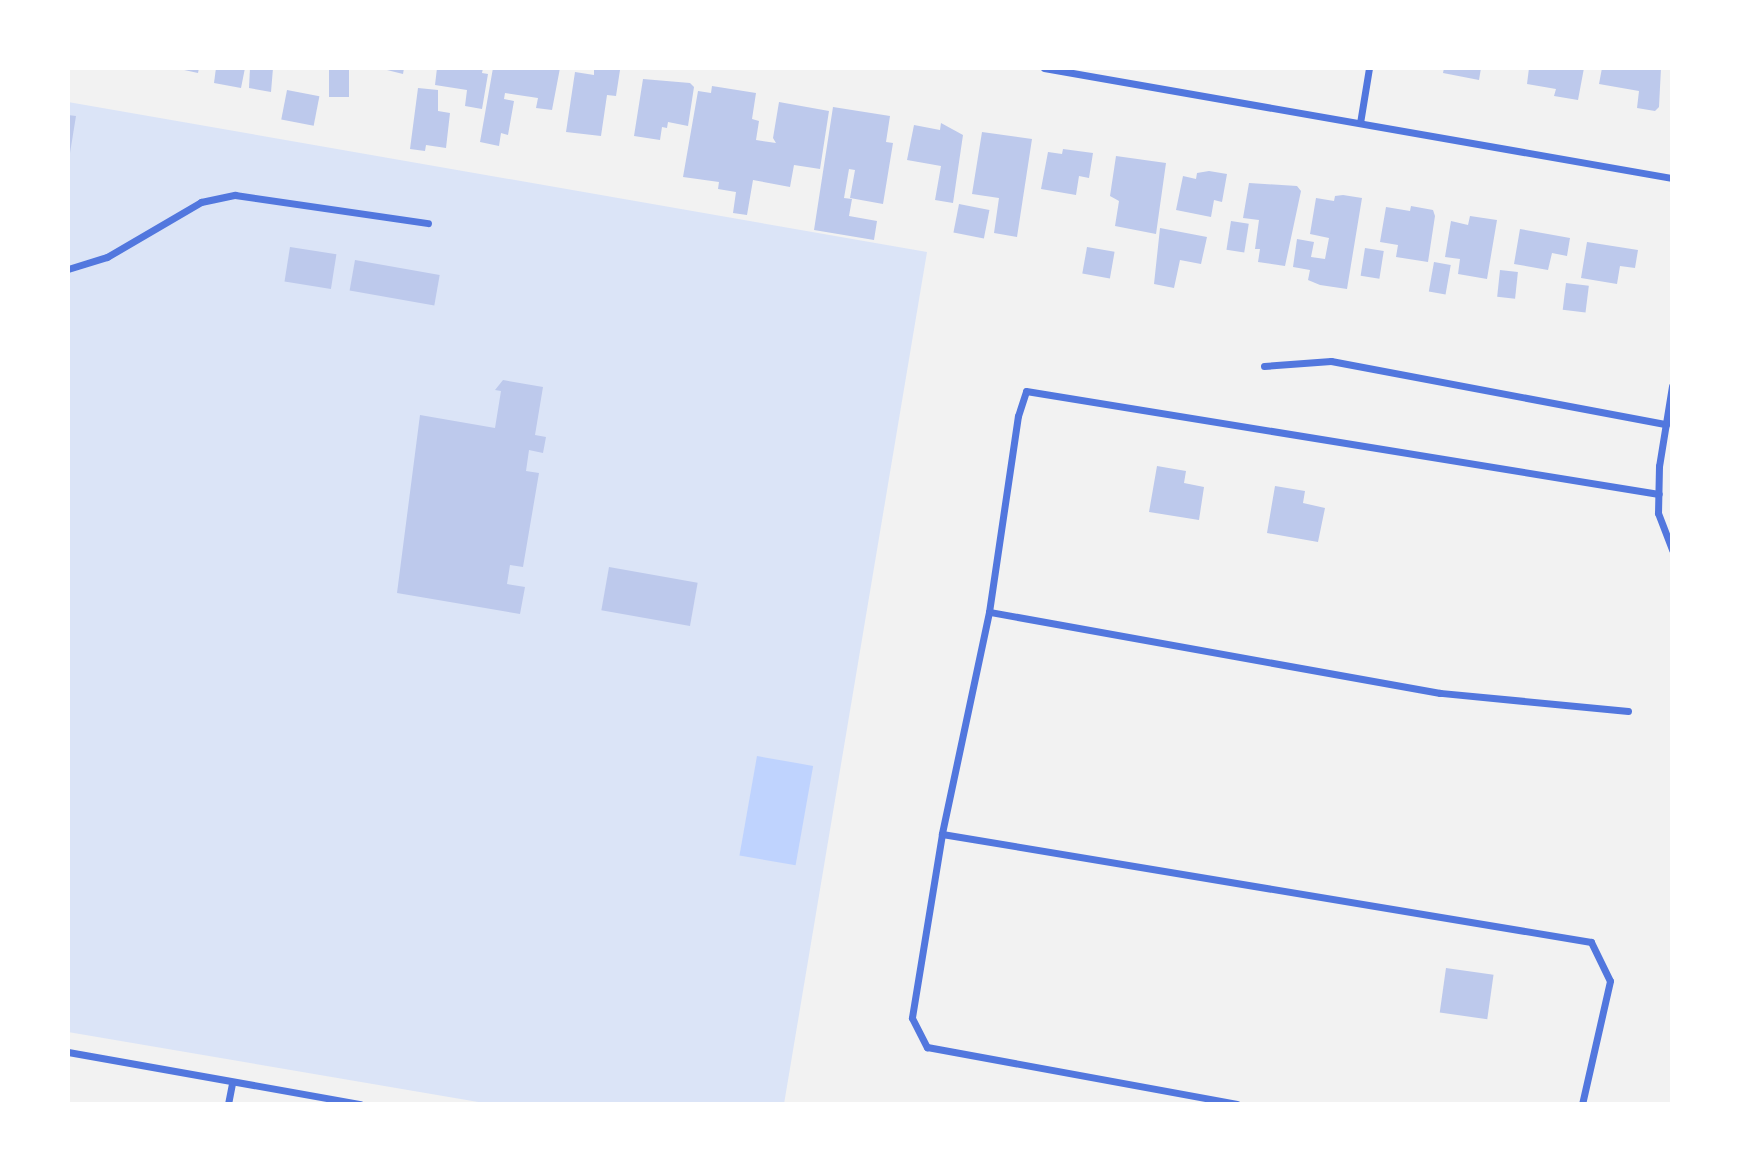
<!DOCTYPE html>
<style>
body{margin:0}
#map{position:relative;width:1740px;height:1172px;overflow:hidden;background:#f2f2f2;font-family:"Work Sans",sans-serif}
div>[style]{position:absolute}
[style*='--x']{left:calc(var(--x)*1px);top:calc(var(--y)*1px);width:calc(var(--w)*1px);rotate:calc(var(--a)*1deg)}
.green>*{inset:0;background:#dbe4f7}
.water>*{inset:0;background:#bfd3fe;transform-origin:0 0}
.building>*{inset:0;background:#bdc9ec;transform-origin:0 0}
.minor>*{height:7px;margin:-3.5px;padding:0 3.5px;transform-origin:3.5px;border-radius:3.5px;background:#5277de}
span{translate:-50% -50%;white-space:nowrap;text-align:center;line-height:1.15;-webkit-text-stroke:5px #fff;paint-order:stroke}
.frame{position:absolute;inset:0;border:70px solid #fff;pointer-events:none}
</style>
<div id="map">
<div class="green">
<div style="clip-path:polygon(68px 102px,927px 252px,784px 1104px,490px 1104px,68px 1032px)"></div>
</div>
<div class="water">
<div style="left:757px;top:756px;width:57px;height:101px;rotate:10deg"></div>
</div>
<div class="building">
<div style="clip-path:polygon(175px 68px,199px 68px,198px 73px)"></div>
<div style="clip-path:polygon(216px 68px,245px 68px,241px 88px,214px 83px)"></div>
<div style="clip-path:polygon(250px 68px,273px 68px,271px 92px,249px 88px)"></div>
<div style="left:329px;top:68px;width:20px;height:29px"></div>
<div style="clip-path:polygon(379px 68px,404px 68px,403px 74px)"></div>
<div style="clip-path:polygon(437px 68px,483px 68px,482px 73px,488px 74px,482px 109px,465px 106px,467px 90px,435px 85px)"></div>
<div style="clip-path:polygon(493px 68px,560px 68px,552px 110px,536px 108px,538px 98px,505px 93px,504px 99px,514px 101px,508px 135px,501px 133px,499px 146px,480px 142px)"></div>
<div style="clip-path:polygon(1444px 68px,1481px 68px,1479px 80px,1443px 73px)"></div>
<div style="clip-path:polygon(1529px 68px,1584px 68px,1578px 100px,1554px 96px,1556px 89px,1527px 84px)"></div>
<div style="clip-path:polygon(1602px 68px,1661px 68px,1659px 107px,1655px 111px,1637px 108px,1639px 91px,1599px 84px)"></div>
<div style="clip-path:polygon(594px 69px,620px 70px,616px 96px,607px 95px,601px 136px,566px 132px,575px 72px,594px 75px)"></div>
<div style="clip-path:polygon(643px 79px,690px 83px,694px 87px,688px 126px,668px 122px,667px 128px,662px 127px,660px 140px,634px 136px)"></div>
<div style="clip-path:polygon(712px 86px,756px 93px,752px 119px,759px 121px,756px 140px,776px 143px,773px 138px,779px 102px,829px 111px,820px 169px,794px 165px,790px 187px,753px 180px,747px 215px,733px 213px,736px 192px,718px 189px,719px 182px,683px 177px,698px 91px,711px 93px)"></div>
<div style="clip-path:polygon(418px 88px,438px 90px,438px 111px,450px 113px,446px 148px,426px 145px,425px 151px,410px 149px)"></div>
<div style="left:287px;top:90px;width:33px;height:30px;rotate:11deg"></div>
<div style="clip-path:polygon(833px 107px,890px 116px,886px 142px,893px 143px,883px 204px,850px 198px,855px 170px,849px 169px,844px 198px,852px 199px,849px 216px,877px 221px,874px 240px,814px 230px)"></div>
<div style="clip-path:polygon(68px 115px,76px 116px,70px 153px,68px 153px)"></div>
<div style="clip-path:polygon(941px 123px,963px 135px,953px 203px,935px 200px,941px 166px,907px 160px,914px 125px,940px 130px)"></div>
<div style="clip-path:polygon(982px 132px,1032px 139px,1017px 237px,994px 233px,999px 198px,972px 194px)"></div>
<div style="clip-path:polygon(1063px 149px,1093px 153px,1089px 178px,1079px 176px,1076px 195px,1041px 189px,1048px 152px,1062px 154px)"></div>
<div style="clip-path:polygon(1116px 156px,1166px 163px,1156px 234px,1115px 226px,1119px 201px,1110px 196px)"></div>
<div style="clip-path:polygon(1209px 171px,1227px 174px,1222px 202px,1214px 200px,1211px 217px,1176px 210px,1183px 176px,1196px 179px,1197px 173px)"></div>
<div style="clip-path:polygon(1249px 183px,1297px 186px,1301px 191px,1285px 266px,1258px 262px,1260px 249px,1255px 249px,1259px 220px,1243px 218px)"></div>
<div style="clip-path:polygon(1343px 195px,1362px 198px,1347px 289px,1320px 285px,1308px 280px,1310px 270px,1293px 267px,1297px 239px,1314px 242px,1311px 257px,1325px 259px,1329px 238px,1310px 234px,1316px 198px,1334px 201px,1335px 196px)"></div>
<div style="left:959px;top:204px;width:31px;height:29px;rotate:11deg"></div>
<div style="clip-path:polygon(1411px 206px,1433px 210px,1435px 216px,1428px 262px,1396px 257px,1398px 245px,1380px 242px,1386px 207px,1410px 211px)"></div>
<div style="clip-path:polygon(1470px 216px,1497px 220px,1487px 279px,1458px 274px,1460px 259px,1445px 257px,1451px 221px,1468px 225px)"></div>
<div style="left:1231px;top:221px;width:18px;height:29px;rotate:9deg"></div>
<div style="clip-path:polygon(1160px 228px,1207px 237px,1201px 264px,1180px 260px,1174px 288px,1154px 284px)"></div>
<div style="clip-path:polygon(1520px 229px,1570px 238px,1567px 256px,1552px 253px,1548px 270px,1514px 264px)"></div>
<div style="clip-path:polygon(1587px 242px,1638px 250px,1635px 268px,1620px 266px,1617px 284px,1581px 278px)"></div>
<div style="left:290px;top:247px;width:47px;height:35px;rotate:9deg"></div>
<div style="left:1087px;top:247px;width:28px;height:27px;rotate:10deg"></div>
<div style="left:1365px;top:248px;width:19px;height:28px;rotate:9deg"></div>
<div style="left:355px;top:260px;width:86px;height:31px;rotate:10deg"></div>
<div style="left:1434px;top:262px;width:17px;height:30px;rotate:10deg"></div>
<div style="left:1500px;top:270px;width:18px;height:27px;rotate:6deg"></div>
<div style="left:1566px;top:283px;width:23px;height:27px;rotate:7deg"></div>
<div style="clip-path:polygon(503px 380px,543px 387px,535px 435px,546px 437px,543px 453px,529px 450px,526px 471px,539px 473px,523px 567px,510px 565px,507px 584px,525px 587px,520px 614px,397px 593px,420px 415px,495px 428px,501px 391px,495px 390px)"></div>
<div style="clip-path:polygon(1157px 466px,1186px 471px,1184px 483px,1204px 487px,1199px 520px,1149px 512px)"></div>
<div style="clip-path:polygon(1275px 486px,1305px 491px,1303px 503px,1325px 508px,1318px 542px,1267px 533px)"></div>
<div style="left:609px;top:567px;width:90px;height:44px;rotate:10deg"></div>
<div style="left:1446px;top:968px;width:48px;height:45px;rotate:8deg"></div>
</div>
<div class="minor">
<div style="--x:1044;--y:68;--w:638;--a:9.94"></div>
<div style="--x:1360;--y:123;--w:56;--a:-80.7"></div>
<div style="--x:68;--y:269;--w:41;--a:-17.1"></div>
<div style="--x:107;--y:257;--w:109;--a:-30.3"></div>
<div style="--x:201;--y:202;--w:35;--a:-12"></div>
<div style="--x:235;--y:195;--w:195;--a:8.3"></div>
<div style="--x:1264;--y:366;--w:67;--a:-4.3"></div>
<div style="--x:1331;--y:361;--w:341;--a:10.7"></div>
<div style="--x:1672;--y:386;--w:81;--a:99.2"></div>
<div style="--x:1659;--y:466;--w:47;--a:91.2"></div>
<div style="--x:1658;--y:513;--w:40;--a:69"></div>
<div style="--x:989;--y:612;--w:227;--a:102"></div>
<div style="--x:942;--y:834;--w:186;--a:99.3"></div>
<div style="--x:912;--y:1018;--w:33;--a:63"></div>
<div style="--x:927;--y:1047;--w:315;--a:10.4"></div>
<div style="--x:1628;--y:711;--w:189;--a:-174.5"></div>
<div style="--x:1440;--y:693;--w:458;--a:-169.8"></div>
<div style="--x:989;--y:612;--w:198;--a:-81.6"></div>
<div style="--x:1018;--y:416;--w:26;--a:-72"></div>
<div style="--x:1026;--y:391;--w:641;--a:9.24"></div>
<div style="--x:942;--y:834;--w:658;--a:9.45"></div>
<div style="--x:1591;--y:942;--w:43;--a:64"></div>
<div style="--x:1610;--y:981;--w:126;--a:102.8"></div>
<div style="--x:68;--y:1052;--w:297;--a:10.1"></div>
<div style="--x:228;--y:1104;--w:21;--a:-79"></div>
</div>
<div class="frame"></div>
</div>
